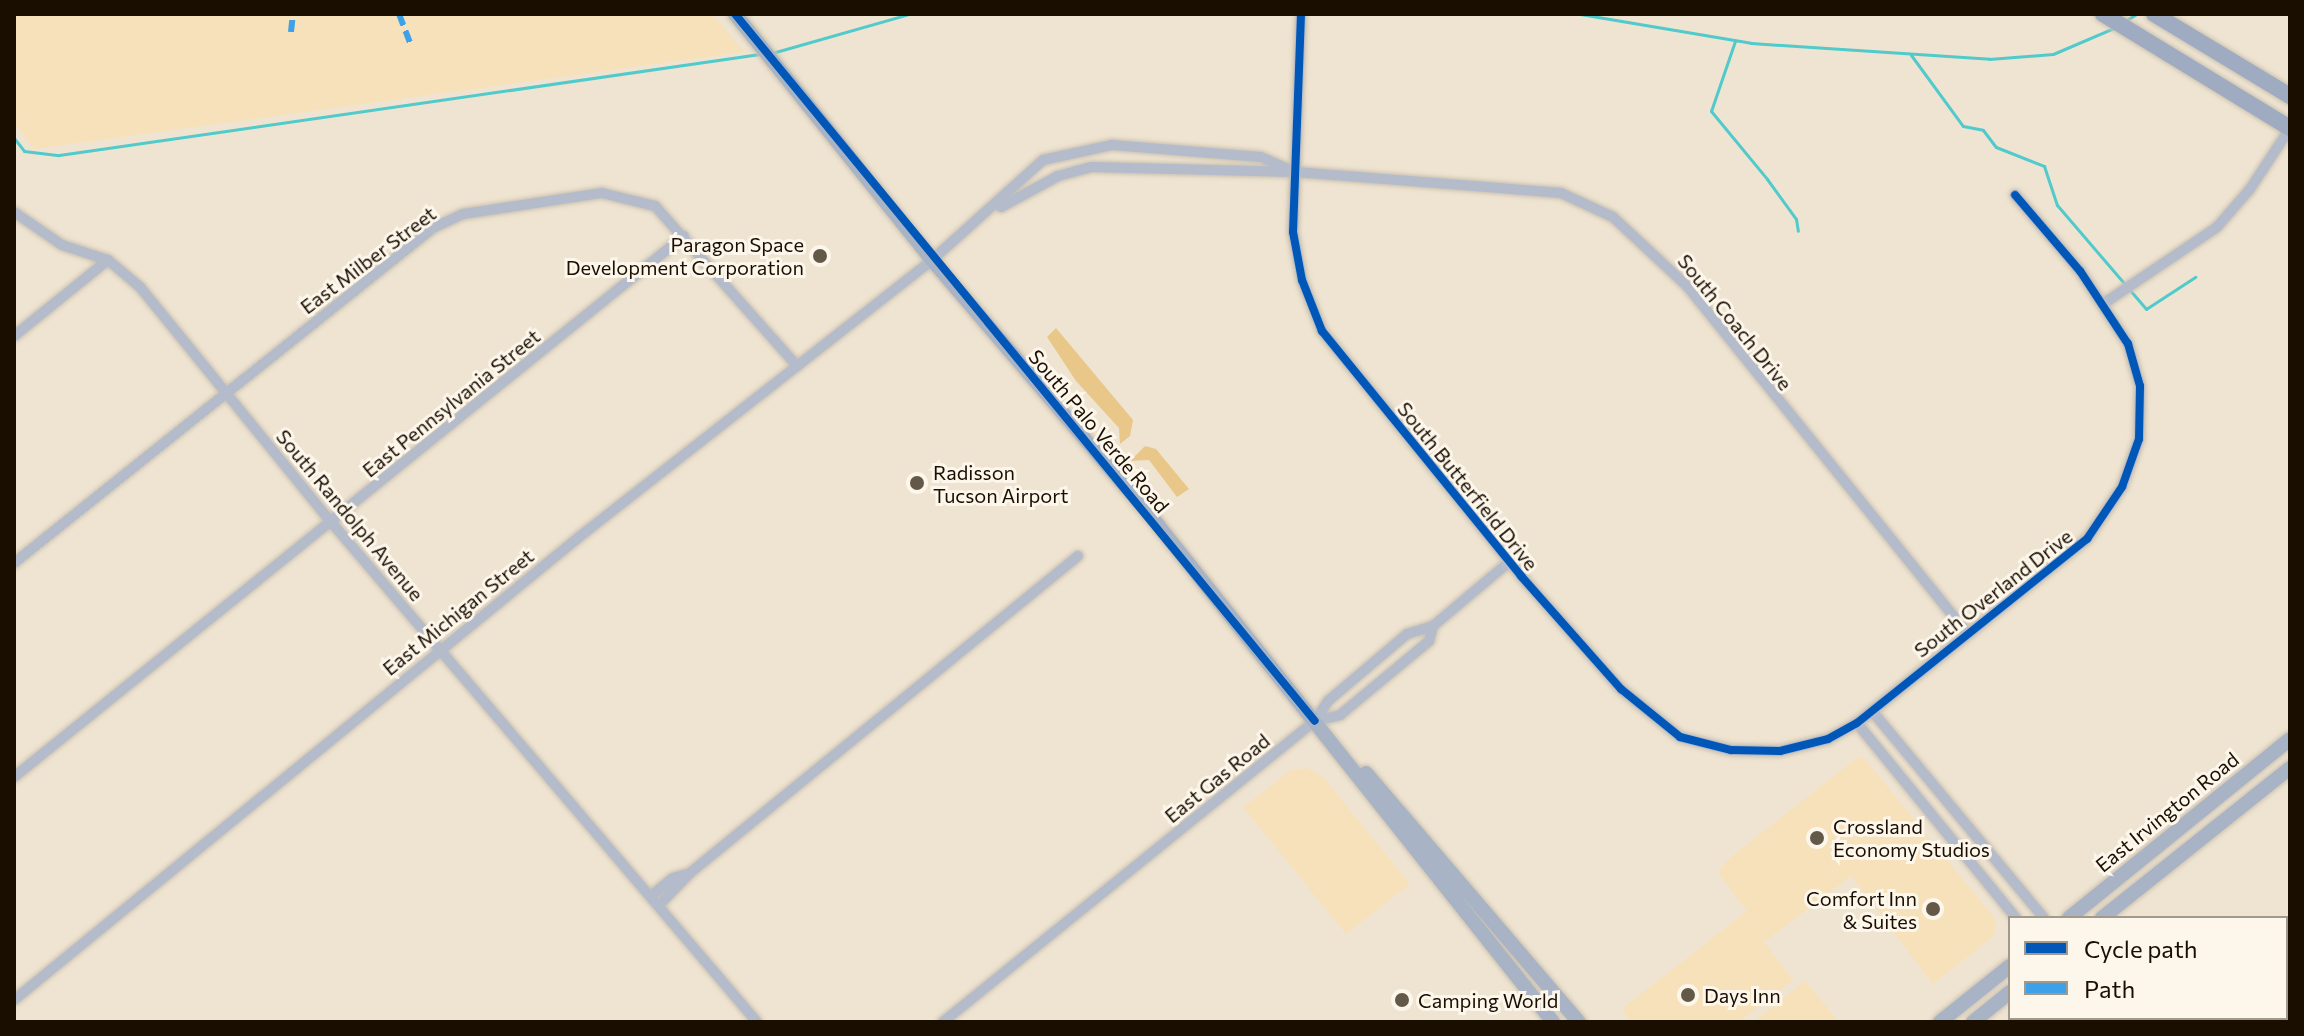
<!DOCTYPE html>
<style>
body{margin:0}
#map{position:relative;width:2304px;height:1036px;overflow:hidden;background:#efe4d1;font-family:Commissioner,sans-serif}
div>[style]{position:absolute}
[style*='--x']{left:calc(var(--x)*1px);top:calc(var(--y)*1px);width:calc(var(--w)*1px);rotate:calc(var(--a)*1deg)}
.built>*{inset:0;background:#f7e1bb}
.green>*{inset:0;background:#e8c788}
.stream>*{height:3px;margin:-1.5px;padding:0 1.5px;transform-origin:1.5px;border-radius:1.5px;background:#51cacb}
.roads{filter:drop-shadow(0 0 2px #cac1b2) drop-shadow(0 0 2px #cac1b2)}
.street>*{height:10px;margin:-5px;padding:0 5px;transform-origin:5px;border-radius:5px;background:#b4bccc}
.secondary>*{height:14px;margin:-7px;padding:0 7px;transform-origin:7px;border-radius:7px;background:#a8b3c5}
.primary>*{height:16px;margin:-8px;padding:0 8px;transform-origin:8px;border-radius:8px;background:#9fabc1}
.quiet>*{height:6px;margin-top:-3px;transform-origin:0;background:repeating-linear-gradient(90deg,#3da1e9 0 12px,transparent 0 18px)}
.cycleway>*{height:8px;margin:-4px;padding:0 4px;transform-origin:4px;border-radius:4px;background:#0057b8}
.dots>*{width:22px;height:22px;translate:-50% -50%;box-sizing:border-box;border:4px solid #fdf6eb;border-radius:50%}
span{translate:-50% -50%;white-space:nowrap;text-align:center;line-height:1.15;-webkit-text-stroke:6px #fdf6eb;paint-order:stroke}
.poi-label{font-size:20px;color:#190e00}
.right{translate:-100% -50%;text-align:right}
.left{translate:0 -50%;text-align:left}
.street-label{font-size:20px;color:#190e00}
.frame{position:absolute;inset:0;border:16px solid #190e00;pointer-events:none}
.legend{position:absolute;left:2008px;top:916px;width:280px;height:104px;box-sizing:border-box;background:#fdf6eb;border:2px solid #a2998d;margin:0;padding:10px 14px;list-style:none;font-size:24px;color:#190e00}
.legend li{display:flex;align-items:center;gap:16px;height:40px}
.legend b{width:40px;border:2px solid #a2998d}
</style>
<div id="map">
<div class="built">
<div style="clip-path:polygon(14px 14px,712px 14px,744px 52px,34px 149px,14px 122px)"></div>
<div style="clip-path:polygon(1858px 757px,1864px 758px,1996px 920px,1994px 936px,1933px 984px,1851px 876px,1764px 942px,1793px 980px,1739px 1022px,1629px 1022px,1623px 1008px,1747px 911px,1718px 873px,1727px 860px)"></div>
<div style="clip-path:polygon(1307px 768px,1322px 776px,1410px 884px,1346px 934px,1243px 807px,1291px 770px)"></div>
<div style="clip-path:polygon(1805px 981px,1839px 1022px,1753px 1022px)"></div>
</div>
<div class="green">
<div style="clip-path:polygon(1056px 328px,1133px 420px,1130px 436px,1120px 444px,1119px 428px,1076px 381px,1047px 337px)"></div>
<div style="clip-path:polygon(1145px 446px,1156px 449px,1189px 489px,1177px 497px,1149px 460px,1130px 461px)"></div>
</div>
<div class="stream">
<div style="--x:1580;--y:14;--w:173;--a:9.6"></div>
<div style="--x:1751;--y:43;--w:239;--a:3.8"></div>
<div style="--x:1989;--y:59;--w:64;--a:-4.5"></div>
<div style="--x:2053;--y:54;--w:69;--a:-23.2"></div>
<div style="--x:2125;--y:21;--w:13;--a:-32"></div>
<div style="--x:1735;--y:41;--w:74;--a:108.9"></div>
<div style="--x:1711;--y:111;--w:88;--a:50.5"></div>
<div style="--x:1767;--y:179;--w:49;--a:54.1"></div>
<div style="--x:1796;--y:219;--w:12;--a:81"></div>
<div style="--x:772;--y:53;--w:142;--a:-15.9"></div>
<div style="--x:1911;--y:55;--w:88;--a:53.8"></div>
<div style="--x:1963;--y:126;--w:20;--a:11"></div>
<div style="--x:1983;--y:130;--w:21;--a:53"></div>
<div style="--x:1996;--y:147;--w:52;--a:21.6"></div>
<div style="--x:2044;--y:166;--w:41;--a:71.6"></div>
<div style="--x:2057;--y:205;--w:137;--a:49.4"></div>
<div style="--x:2146;--y:309;--w:59;--a:-33.1"></div>
<div style="--x:14;--y:138;--w:16;--a:52"></div>
<div style="--x:24;--y:151;--w:35;--a:7"></div>
<div style="--x:59;--y:155;--w:708;--a:-8.2"></div>
</div>
<div class="roads">
<div class="street">
<div style="--x:1301;--y:14;--w:218;--a:92.1"></div>
<div style="--x:1293;--y:232;--w:49;--a:79.4"></div>
<div style="--x:1302;--y:280;--w:55;--a:68.6"></div>
<div style="--x:1322;--y:331;--w:316;--a:50.9"></div>
<div style="--x:1521;--y:576;--w:151;--a:48.5"></div>
<div style="--x:1621;--y:689;--w:76;--a:39.1"></div>
<div style="--x:1680;--y:737;--w:53;--a:14.3"></div>
<div style="--x:1731;--y:750;--w:49;--a:1.2"></div>
<div style="--x:1780;--y:751;--w:49;--a:-14"></div>
<div style="--x:1828;--y:739;--w:33;--a:-29"></div>
<div style="--x:1857;--y:723;--w:295;--a:-38.7"></div>
<div style="--x:2087;--y:539;--w:63;--a:-56.1"></div>
<div style="--x:2122;--y:487;--w:51;--a:-70.5"></div>
<div style="--x:2139;--y:439;--w:53;--a:-88.9"></div>
<div style="--x:2140;--y:386;--w:44;--a:-105.9"></div>
<div style="--x:2128;--y:344;--w:87;--a:-123.3"></div>
<div style="--x:2080;--y:271;--w:100;--a:-130.5"></div>
<div style="--x:1001;--y:207;--w:65;--a:-28.5"></div>
<div style="--x:1058;--y:176;--w:34;--a:-15"></div>
<div style="--x:1091;--y:167;--w:204;--a:1.4"></div>
<div style="--x:1295;--y:172;--w:267;--a:4.5"></div>
<div style="--x:1561;--y:193;--w:57;--a:24.8"></div>
<div style="--x:1613;--y:217;--w:101;--a:43"></div>
<div style="--x:1687;--y:286;--w:446;--a:51.1"></div>
<div style="--x:14;--y:212;--w:58;--a:34.5"></div>
<div style="--x:62;--y:245;--w:48;--a:18.1"></div>
<div style="--x:108;--y:260;--w:42;--a:40.2"></div>
<div style="--x:140;--y:287;--w:304;--a:50.9"></div>
<div style="--x:332;--y:523;--w:655;--a:49.58"></div>
<div style="--x:2103;--y:304;--w:138;--a:-34"></div>
<div style="--x:2217;--y:227;--w:50;--a:-49"></div>
<div style="--x:2250;--y:189;--w:73;--a:-56.7"></div>
<div style="--x:14;--y:336;--w:121;--a:-39"></div>
<div style="--x:14;--y:563;--w:536;--a:-38.64"></div>
<div style="--x:433;--y:228;--w:33;--a:-25"></div>
<div style="--x:463;--y:214;--w:141;--a:-8.6"></div>
<div style="--x:602;--y:193;--w:55;--a:13.8"></div>
<div style="--x:655;--y:206;--w:214;--a:48.4"></div>
<div style="--x:1872;--y:711;--w:269;--a:50.3"></div>
<div style="--x:1315;--y:721;--w:26;--a:-13"></div>
<div style="--x:1340;--y:715;--w:116;--a:-39.7"></div>
<div style="--x:1429;--y:641;--w:16;--a:-75"></div>
<div style="--x:1857;--y:723;--w:252;--a:50.8"></div>
<div style="--x:14;--y:777;--w:861;--a:-38.92"></div>
<div style="--x:652;--y:895;--w:27;--a:-39"></div>
<div style="--x:673;--y:878;--w:18;--a:-16"></div>
<div style="--x:659;--y:905;--w:45;--a:-45.9"></div>
<div style="--x:690;--y:873;--w:501;--a:-39.25"></div>
<div style="--x:14;--y:1000;--w:730;--a:-39.33"></div>
<div style="--x:579;--y:537;--w:449;--a:-38.1"></div>
<div style="--x:932;--y:260;--w:149;--a:-42"></div>
<div style="--x:1043;--y:160;--w:71;--a:-12.3"></div>
<div style="--x:1112;--y:145;--w:149;--a:4.6"></div>
<div style="--x:1261;--y:157;--w:37;--a:24"></div>
<div style="--x:943;--y:1022;--w:479;--a:-39"></div>
<div style="--x:1315;--y:721;--w:24;--a:-57"></div>
<div style="--x:1328;--y:701;--w:104;--a:-40.3"></div>
<div style="--x:1407;--y:634;--w:27;--a:-17"></div>
<div style="--x:1433;--y:626;--w:99;--a:-40.1"></div>
</div>
<div class="secondary">
<div style="--x:735;--y:14;--w:315;--a:51.3"></div>
<div style="--x:932;--y:260;--w:348;--a:49.5"></div>
<div style="--x:1158;--y:525;--w:635;--a:51.52"></div>
<div style="--x:1366;--y:773;--w:328;--a:49.5"></div>
<div style="--x:2069;--y:918;--w:284;--a:-39"></div>
<div style="--x:2102;--y:918;--w:241;--a:-38.6"></div>
<div style="--x:1940;--y:1022;--w:90;--a:-38.7"></div>
<div style="--x:1973;--y:1022;--w:48;--a:-39"></div>
</div>
<div class="primary">
<div style="--x:2103;--y:14;--w:219;--a:31.4"></div>
<div style="--x:2154;--y:14;--w:159;--a:31.1"></div>
</div>
</div>
<div class="quiet">
<div style="--x:399;--y:14;--w:34;--a:69"></div>
<div style="--x:291;--y:32;--w:18;--a:-84"></div>
</div>
<div class="cycleway">
<div style="--x:735;--y:14;--w:914;--a:50.64"></div>
<div style="--x:1301;--y:14;--w:218;--a:92.1"></div>
<div style="--x:1293;--y:232;--w:49;--a:79.4"></div>
<div style="--x:1302;--y:280;--w:55;--a:68.6"></div>
<div style="--x:1322;--y:331;--w:316;--a:50.9"></div>
<div style="--x:1521;--y:576;--w:151;--a:48.5"></div>
<div style="--x:1621;--y:689;--w:76;--a:39.1"></div>
<div style="--x:1680;--y:737;--w:53;--a:14.3"></div>
<div style="--x:1731;--y:750;--w:49;--a:1.2"></div>
<div style="--x:1780;--y:751;--w:49;--a:-14"></div>
<div style="--x:1828;--y:739;--w:33;--a:-29"></div>
<div style="--x:1857;--y:723;--w:295;--a:-38.7"></div>
<div style="--x:2087;--y:539;--w:63;--a:-56.1"></div>
<div style="--x:2122;--y:487;--w:51;--a:-70.5"></div>
<div style="--x:2139;--y:439;--w:53;--a:-88.9"></div>
<div style="--x:2140;--y:386;--w:44;--a:-105.9"></div>
<div style="--x:2128;--y:344;--w:87;--a:-123.3"></div>
<div style="--x:2080;--y:271;--w:100;--a:-130.5"></div>
</div>
<div class="dots">
<div style="left:820px;top:256px;background:#645949"></div>
<div style="left:917px;top:483px;background:#645949"></div>
<div style="left:1817px;top:838px;background:#645949"></div>
<div style="left:1933px;top:909px;background:#645949"></div>
<div style="left:1688px;top:995px;background:#645949"></div>
<div style="left:1402px;top:1000px;background:#645949"></div>
</div>
<div class="poi-label">
<span class="right" style="left:804px;top:256px">Paragon Space<br>Development Corporation</span>
<span class="left" style="left:933px;top:484px">Radisson<br>Tucson Airport</span>
<span class="left" style="left:1833px;top:838px">Crossland<br>Economy Studios</span>
<span class="right" style="left:1917px;top:910px">Comfort Inn<br>&amp; Suites</span>
<span class="left" style="left:1704px;top:995px">Days Inn</span>
<span class="left" style="left:1418px;top:1000px">Camping World</span>
</div>
<div class="street-label">
<span style="left:368px;top:260px;rotate:-37deg">East Milber Street</span>
<span style="left:1735px;top:322px;rotate:51deg">South Coach Drive</span>
<span style="left:451px;top:403px;rotate:-39deg">East Pennsylvania Street</span>
<span style="left:1099px;top:431px;rotate:50deg">South Palo Verde Road</span>
<span style="left:1468px;top:486px;rotate:51deg">South Butterfield Drive</span>
<span style="left:350px;top:515px;rotate:50deg">South Randolph Avenue</span>
<span style="left:1993px;top:593px;rotate:-38deg">South Overland Drive</span>
<span style="left:458px;top:612px;rotate:-39deg">East Michigan Street</span>
<span style="left:1217px;top:778px;rotate:-39deg">East Gas Road</span>
<span style="left:2167px;top:812px;rotate:-39deg">East Irvington Road</span>
</div>
<div class="frame"></div>
<ul class="legend">
<li><b style="height:10px;background:#0057b8"></b>Cycle path</li>
<li><b style="height:10px;background:#3da1e9"></b>Path</li>
</ul>
</div>
